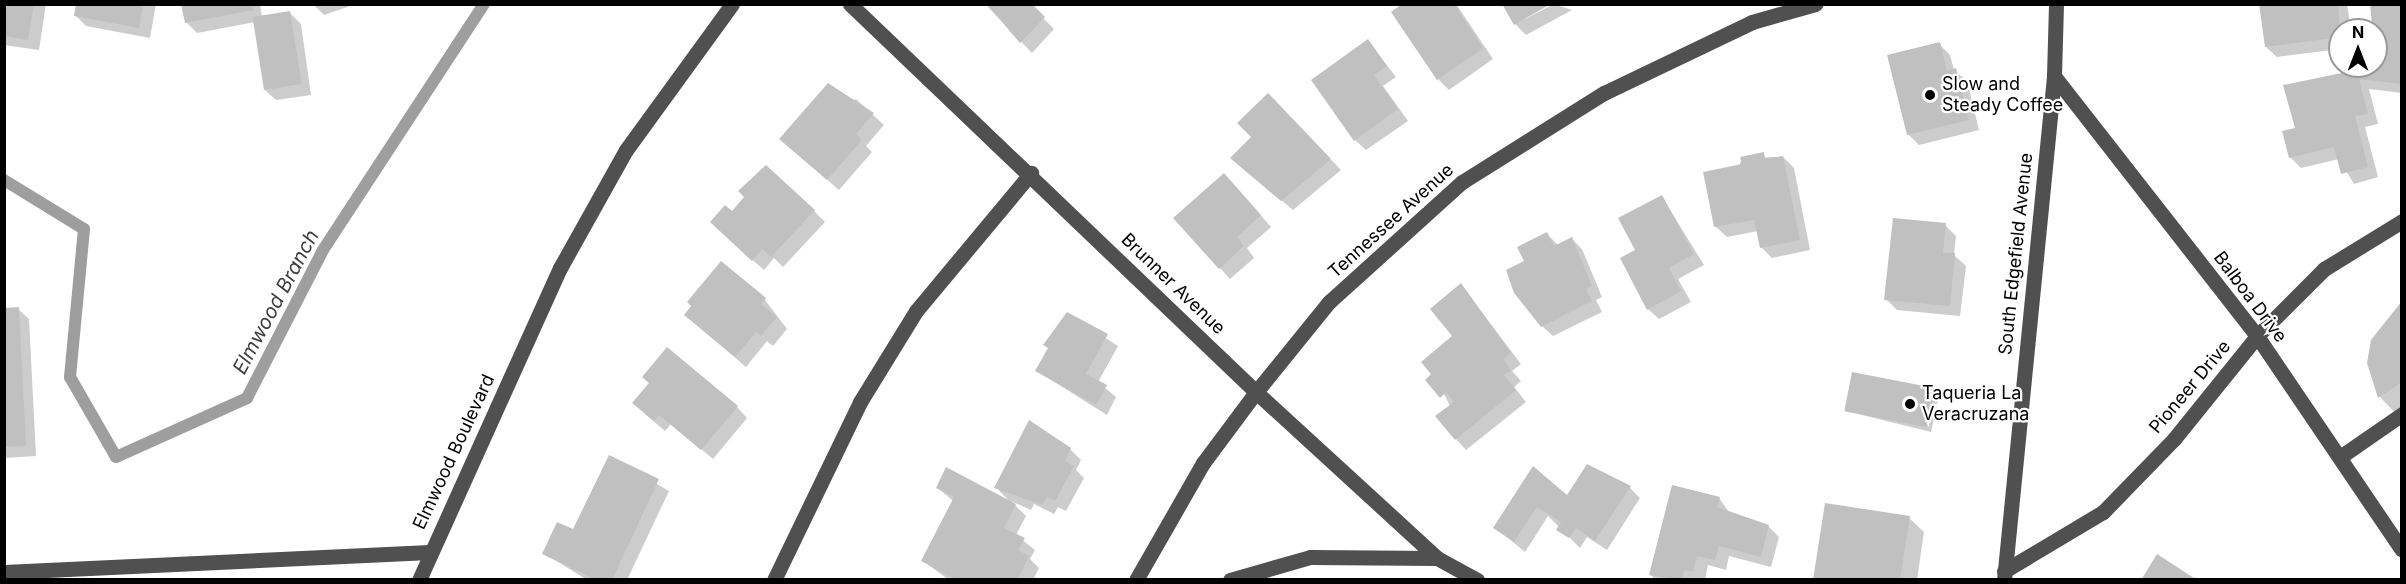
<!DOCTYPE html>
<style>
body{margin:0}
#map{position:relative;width:2406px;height:584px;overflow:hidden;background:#fff;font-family:Inter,sans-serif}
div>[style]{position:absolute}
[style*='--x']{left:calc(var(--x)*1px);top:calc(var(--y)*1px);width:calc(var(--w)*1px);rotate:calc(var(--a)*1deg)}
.shadow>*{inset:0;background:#0003}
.stream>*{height:12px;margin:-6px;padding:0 6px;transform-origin:6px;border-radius:6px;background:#9e9e9e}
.building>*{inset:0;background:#c0c0c0;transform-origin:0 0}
.minor>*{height:15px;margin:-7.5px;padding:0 7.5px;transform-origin:7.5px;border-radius:7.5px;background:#505050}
.dots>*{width:16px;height:16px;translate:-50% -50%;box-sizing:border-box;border:3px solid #fff;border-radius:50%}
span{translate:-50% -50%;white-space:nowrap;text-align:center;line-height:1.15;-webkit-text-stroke:4.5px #fff;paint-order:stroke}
.poi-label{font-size:18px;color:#000}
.left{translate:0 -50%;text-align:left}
.street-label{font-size:18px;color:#000}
.water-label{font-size:20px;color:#3f3f3f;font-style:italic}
.frame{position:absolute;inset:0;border:6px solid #000;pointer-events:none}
.north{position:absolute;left:2328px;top:18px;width:60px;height:60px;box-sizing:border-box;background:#fff;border:2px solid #999;border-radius:50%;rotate:0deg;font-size:16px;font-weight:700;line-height:24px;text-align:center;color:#000}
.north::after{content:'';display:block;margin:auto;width:21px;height:27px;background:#000;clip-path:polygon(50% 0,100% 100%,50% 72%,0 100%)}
</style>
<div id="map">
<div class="shadow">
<div style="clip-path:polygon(4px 4px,46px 4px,39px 50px,4px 45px)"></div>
<div style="clip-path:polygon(78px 4px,156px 4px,150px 38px,86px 26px,75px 15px)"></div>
<div style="clip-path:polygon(183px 4px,260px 4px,262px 17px,290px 13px,301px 24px,311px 95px,276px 100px,265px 90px,255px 22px,197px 33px,186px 22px)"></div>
<div style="clip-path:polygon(313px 4px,356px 4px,324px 15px)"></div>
<div style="clip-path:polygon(985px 4px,1029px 4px,1054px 29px,1032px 53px)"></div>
<div style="clip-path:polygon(1404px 4px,1456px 4px,1493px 59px,1449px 90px,1438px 79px)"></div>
<div style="clip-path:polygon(1554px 4px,1572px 10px,1526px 35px,1515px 24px)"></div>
<div style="clip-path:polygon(2260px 4px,2347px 4px,2351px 30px,2340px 30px,2340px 49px,2277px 57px,2266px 47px)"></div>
<div style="clip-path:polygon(2371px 4px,2402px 4px,2402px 93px,2369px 89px,2378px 124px,2365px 127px,2378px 177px,2354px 184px,2339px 159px,2301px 168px,2290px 157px,2296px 129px,2285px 86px,2376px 66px)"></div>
<div style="clip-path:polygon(1368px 41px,1396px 77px,1383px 86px,1408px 121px,1366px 150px,1355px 140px)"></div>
<div style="clip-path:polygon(1939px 44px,1950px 55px,1954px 70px,1967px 81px,1979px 130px,1919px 145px,1908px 134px)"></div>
<div style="clip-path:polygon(1268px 95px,1341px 170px,1293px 210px,1232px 158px,1253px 137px)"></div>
<div style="clip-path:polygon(856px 99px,884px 125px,866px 146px,872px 152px,839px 190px,781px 139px)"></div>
<div style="clip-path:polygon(1783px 157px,1794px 168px,1810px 250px,1772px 258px,1762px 248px,1758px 231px,1727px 237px,1716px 227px,1742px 158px)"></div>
<div style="clip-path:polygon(1234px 185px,1271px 227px,1247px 248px,1254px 258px,1230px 279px,1220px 268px)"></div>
<div style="clip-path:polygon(1662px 197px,1704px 265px,1678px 279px,1691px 302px,1659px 319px,1648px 309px,1637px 250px)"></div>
<div style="clip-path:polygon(814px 211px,825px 222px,783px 267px,774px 258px,764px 270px,722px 233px,732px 213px)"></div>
<div style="clip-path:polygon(1945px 225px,1956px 236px,1954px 255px,1966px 266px,1960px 316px,1897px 310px,1886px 299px)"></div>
<div style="clip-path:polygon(1547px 234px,1558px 245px,1571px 238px,1582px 249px,1602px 297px,1596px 300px,1602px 312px,1553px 336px,1542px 326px,1526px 262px)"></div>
<div style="clip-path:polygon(721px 263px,765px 300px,787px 329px,773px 346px,767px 341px,746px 367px,697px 325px)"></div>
<div style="clip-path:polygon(1461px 285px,1521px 364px,1512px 371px,1521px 381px,1514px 387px,1526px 402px,1466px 450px,1456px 439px,1450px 406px,1434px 374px,1455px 337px)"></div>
<div style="clip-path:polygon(2402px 303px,2402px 410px,2396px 414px,2380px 397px,2372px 340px)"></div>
<div style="clip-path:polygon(4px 309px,18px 309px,29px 319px,36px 456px,4px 458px)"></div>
<div style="clip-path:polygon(1068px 314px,1118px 346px,1098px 382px,1116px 397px,1107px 415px,1037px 371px)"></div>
<div style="clip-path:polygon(1933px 389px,1939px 395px,1931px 432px,1846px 411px)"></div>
<div style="clip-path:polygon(737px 407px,747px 418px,713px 459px,671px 424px,665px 431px,645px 414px)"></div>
<div style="clip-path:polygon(1070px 449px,1081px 460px,1076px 470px,1084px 478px,1066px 511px,1058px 507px,1054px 514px,1034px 504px,1031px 510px,1011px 501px,1026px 516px,1016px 535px,1035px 550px,1030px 559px,1039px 568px,1033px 580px,949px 580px,923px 561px,953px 501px,937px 487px,1010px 502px,996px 487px)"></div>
<div style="clip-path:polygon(610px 457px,669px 491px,627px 580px,587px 580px,544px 553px,574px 531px)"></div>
<div style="clip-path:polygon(1533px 468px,1567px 497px,1630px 488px,1640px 498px,1607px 550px,1587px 537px,1580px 548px,1548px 516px,1525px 552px,1495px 527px)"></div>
<div style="clip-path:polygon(1719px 498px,1729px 512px,1768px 526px,1779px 537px,1771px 567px,1729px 556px,1726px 570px,1708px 565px,1705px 580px,1656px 580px,1651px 575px)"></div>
<div style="clip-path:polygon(1909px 518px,1924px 532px,1917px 580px,1815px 580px)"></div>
</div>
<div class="stream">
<div style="--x:4;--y:180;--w:94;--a:31.5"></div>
<div style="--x:84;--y:229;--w:149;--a:95.4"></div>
<div style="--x:70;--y:377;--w:92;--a:60.1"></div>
<div style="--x:116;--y:457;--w:144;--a:-24.2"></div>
<div style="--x:247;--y:398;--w:166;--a:-62.8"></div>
<div style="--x:323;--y:250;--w:294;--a:-56.8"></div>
</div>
<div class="building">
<div style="clip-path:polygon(4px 4px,34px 4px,28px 40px,4px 36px)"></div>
<div style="clip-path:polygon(76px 4px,143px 4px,139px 28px,74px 16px)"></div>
<div style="clip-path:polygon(181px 4px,252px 4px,253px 10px,185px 23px)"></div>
<div style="clip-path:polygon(987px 4px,1032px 4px,1045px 17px,1020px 43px)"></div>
<div style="clip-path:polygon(1402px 4px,1454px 4px,1483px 48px,1437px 80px,1391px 12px)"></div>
<div style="clip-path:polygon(1502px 4px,1551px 4px,1514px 25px)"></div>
<div style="clip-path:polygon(2259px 4px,2338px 4px,2340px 37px,2265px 47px)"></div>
<div style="clip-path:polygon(2370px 4px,2402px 4px,2402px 84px,2359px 79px,2368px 114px,2355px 116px,2368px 167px,2341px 174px,2334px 147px,2289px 158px,2282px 131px,2295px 128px,2283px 85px,2376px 66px)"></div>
<div style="left:290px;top:11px;width:74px;height:38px;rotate:81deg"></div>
<div style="clip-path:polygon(1368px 39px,1387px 66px,1374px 75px,1398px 109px,1354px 141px,1311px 80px)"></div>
<div style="clip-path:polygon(1940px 42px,1947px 71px,1956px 68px,1969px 120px,1907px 135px,1887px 55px)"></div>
<div style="clip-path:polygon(828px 83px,874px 113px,856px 134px,862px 140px,827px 180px,779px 139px)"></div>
<div style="clip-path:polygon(1268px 93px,1331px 159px,1281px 201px,1230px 158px,1251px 137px,1237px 123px)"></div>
<div style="clip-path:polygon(1764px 152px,1765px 159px,1783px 156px,1800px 240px,1760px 248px,1754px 220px,1714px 227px,1703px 172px,1742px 164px,1740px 157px)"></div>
<div style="clip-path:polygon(766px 165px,815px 210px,771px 257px,762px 249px,752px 261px,710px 222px,725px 205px,732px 211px,744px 197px,738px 191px)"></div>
<div style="clip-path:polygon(1224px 173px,1261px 215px,1237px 237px,1244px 246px,1219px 269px,1173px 218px)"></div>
<div style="clip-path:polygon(1662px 195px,1694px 254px,1669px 268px,1681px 291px,1647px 310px,1620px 258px,1635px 250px,1618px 218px)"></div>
<div style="clip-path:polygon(1893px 218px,1946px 223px,1943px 253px,1955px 253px,1950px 306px,1884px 300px)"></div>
<div style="clip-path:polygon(1547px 232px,1554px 246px,1572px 237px,1592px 286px,1586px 289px,1592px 301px,1541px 327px,1514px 293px,1506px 270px,1524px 261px,1517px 247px)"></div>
<div style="clip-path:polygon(721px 261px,766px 298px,761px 304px,777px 317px,761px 336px,756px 332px,735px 357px,684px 315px,691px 306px,687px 302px)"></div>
<div style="clip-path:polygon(1461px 283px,1511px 353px,1503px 359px,1511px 370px,1504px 375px,1516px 390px,1455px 440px,1435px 416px,1454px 402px,1446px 392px,1440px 398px,1425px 380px,1431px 374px,1421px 362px,1452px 336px,1430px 309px)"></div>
<div style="clip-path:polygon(2402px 301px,2402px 382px,2378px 398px,2367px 363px,2371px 340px)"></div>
<div style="clip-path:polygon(19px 307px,26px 446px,4px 447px,4px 308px)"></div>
<div style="clip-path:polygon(1067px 312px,1108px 334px,1086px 374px,1107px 385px,1096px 405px,1035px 371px,1048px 348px,1043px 345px)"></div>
<div style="clip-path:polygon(667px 347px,738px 406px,701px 450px,659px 415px,654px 421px,632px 403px,649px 383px,642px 377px)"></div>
<div style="left:1852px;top:372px;width:84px;height:40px;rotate:11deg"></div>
<div style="clip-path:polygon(1029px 420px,1071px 448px,1065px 461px,1074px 466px,1055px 501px,1047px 497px,1043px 505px,994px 488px)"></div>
<div style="clip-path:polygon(609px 455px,659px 479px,612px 580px,596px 580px,542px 554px,557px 522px,573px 529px)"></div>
<div style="clip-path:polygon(1587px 464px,1631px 486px,1595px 541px,1576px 528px,1569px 538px,1556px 530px,1561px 522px,1537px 507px,1514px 542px,1493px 528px,1533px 466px,1567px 495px)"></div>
<div style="clip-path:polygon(946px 467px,1016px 504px,1004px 528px,1025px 538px,1018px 550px,1029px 556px,1017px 580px,957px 580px,921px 561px,954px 497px,936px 488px)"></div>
<div style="clip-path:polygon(1672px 485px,1720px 497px,1717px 507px,1769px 525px,1761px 557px,1719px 546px,1715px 560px,1697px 556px,1693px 572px,1684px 570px,1682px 580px,1649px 575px)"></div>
<div style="clip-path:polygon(1825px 503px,1910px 516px,1900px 580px,1813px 580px)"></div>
<div style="clip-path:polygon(2157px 554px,2197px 580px,2141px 580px)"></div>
</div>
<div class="minor">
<div style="--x:850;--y:4;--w:562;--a:43.7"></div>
<div style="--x:1256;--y:392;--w:246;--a:42.5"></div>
<div style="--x:1437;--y:558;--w:46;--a:28.8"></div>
<div style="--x:2054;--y:76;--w:330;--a:52"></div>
<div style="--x:2257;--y:336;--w:258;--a:55.9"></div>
<div style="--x:2340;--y:457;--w:75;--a:-34.7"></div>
<div style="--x:2004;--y:571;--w:115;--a:-30.8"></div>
<div style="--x:2103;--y:512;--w:102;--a:-45.8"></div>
<div style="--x:2174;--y:439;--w:132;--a:-51.1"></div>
<div style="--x:2257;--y:336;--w:95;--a:-45"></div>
<div style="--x:2324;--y:269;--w:92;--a:-31.6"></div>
<div style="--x:4;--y:572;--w:426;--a:-2.7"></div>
<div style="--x:419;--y:580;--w:342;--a:-65.7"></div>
<div style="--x:560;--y:268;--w:135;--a:-60.8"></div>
<div style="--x:626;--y:150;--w:180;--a:-54"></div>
<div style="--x:774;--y:580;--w:198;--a:-64.2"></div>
<div style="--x:860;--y:402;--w:107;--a:-58.4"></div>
<div style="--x:916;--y:311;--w:180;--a:-50.2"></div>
<div style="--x:1136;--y:580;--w:135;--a:-60.2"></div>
<div style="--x:1203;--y:463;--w:89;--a:-53.3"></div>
<div style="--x:1256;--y:392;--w:116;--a:-51"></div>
<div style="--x:1329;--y:302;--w:179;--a:-42.1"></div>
<div style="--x:1462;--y:182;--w:168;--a:-32.1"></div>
<div style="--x:1604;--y:93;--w:164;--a:-25.6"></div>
<div style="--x:1752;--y:22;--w:66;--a:-15.9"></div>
<div style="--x:1230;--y:580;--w:83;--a:-16"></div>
<div style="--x:1310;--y:557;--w:127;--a:0.5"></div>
<div style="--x:2004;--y:580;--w:506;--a:-84.33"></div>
<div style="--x:2054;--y:76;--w:72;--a:-88.4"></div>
</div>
<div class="dots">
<div style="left:1930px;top:95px;background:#000"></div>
<div style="left:1910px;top:404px;background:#000"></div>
</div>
<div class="poi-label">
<span class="left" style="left:1942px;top:95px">Slow and<br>Steady Coffee</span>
<span class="left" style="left:1922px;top:404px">Taqueria La<br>Veracruzana</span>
</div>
<div class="street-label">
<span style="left:1391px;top:221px;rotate:-42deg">Tennessee Avenue</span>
<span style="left:2016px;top:254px;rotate:-84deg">South Edgefield Avenue</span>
<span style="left:1173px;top:284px;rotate:44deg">Brunner Avenue</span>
<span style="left:2250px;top:297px;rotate:53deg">Balboa Drive</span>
<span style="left:2190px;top:387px;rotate:-50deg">Pioneer Drive</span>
<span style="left:454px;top:452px;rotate:-65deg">Elmwood Boulevard</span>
</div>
<div class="water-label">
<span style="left:276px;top:302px;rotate:-62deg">Elmwood Branch</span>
</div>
<div class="frame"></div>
<div class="north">N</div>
</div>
